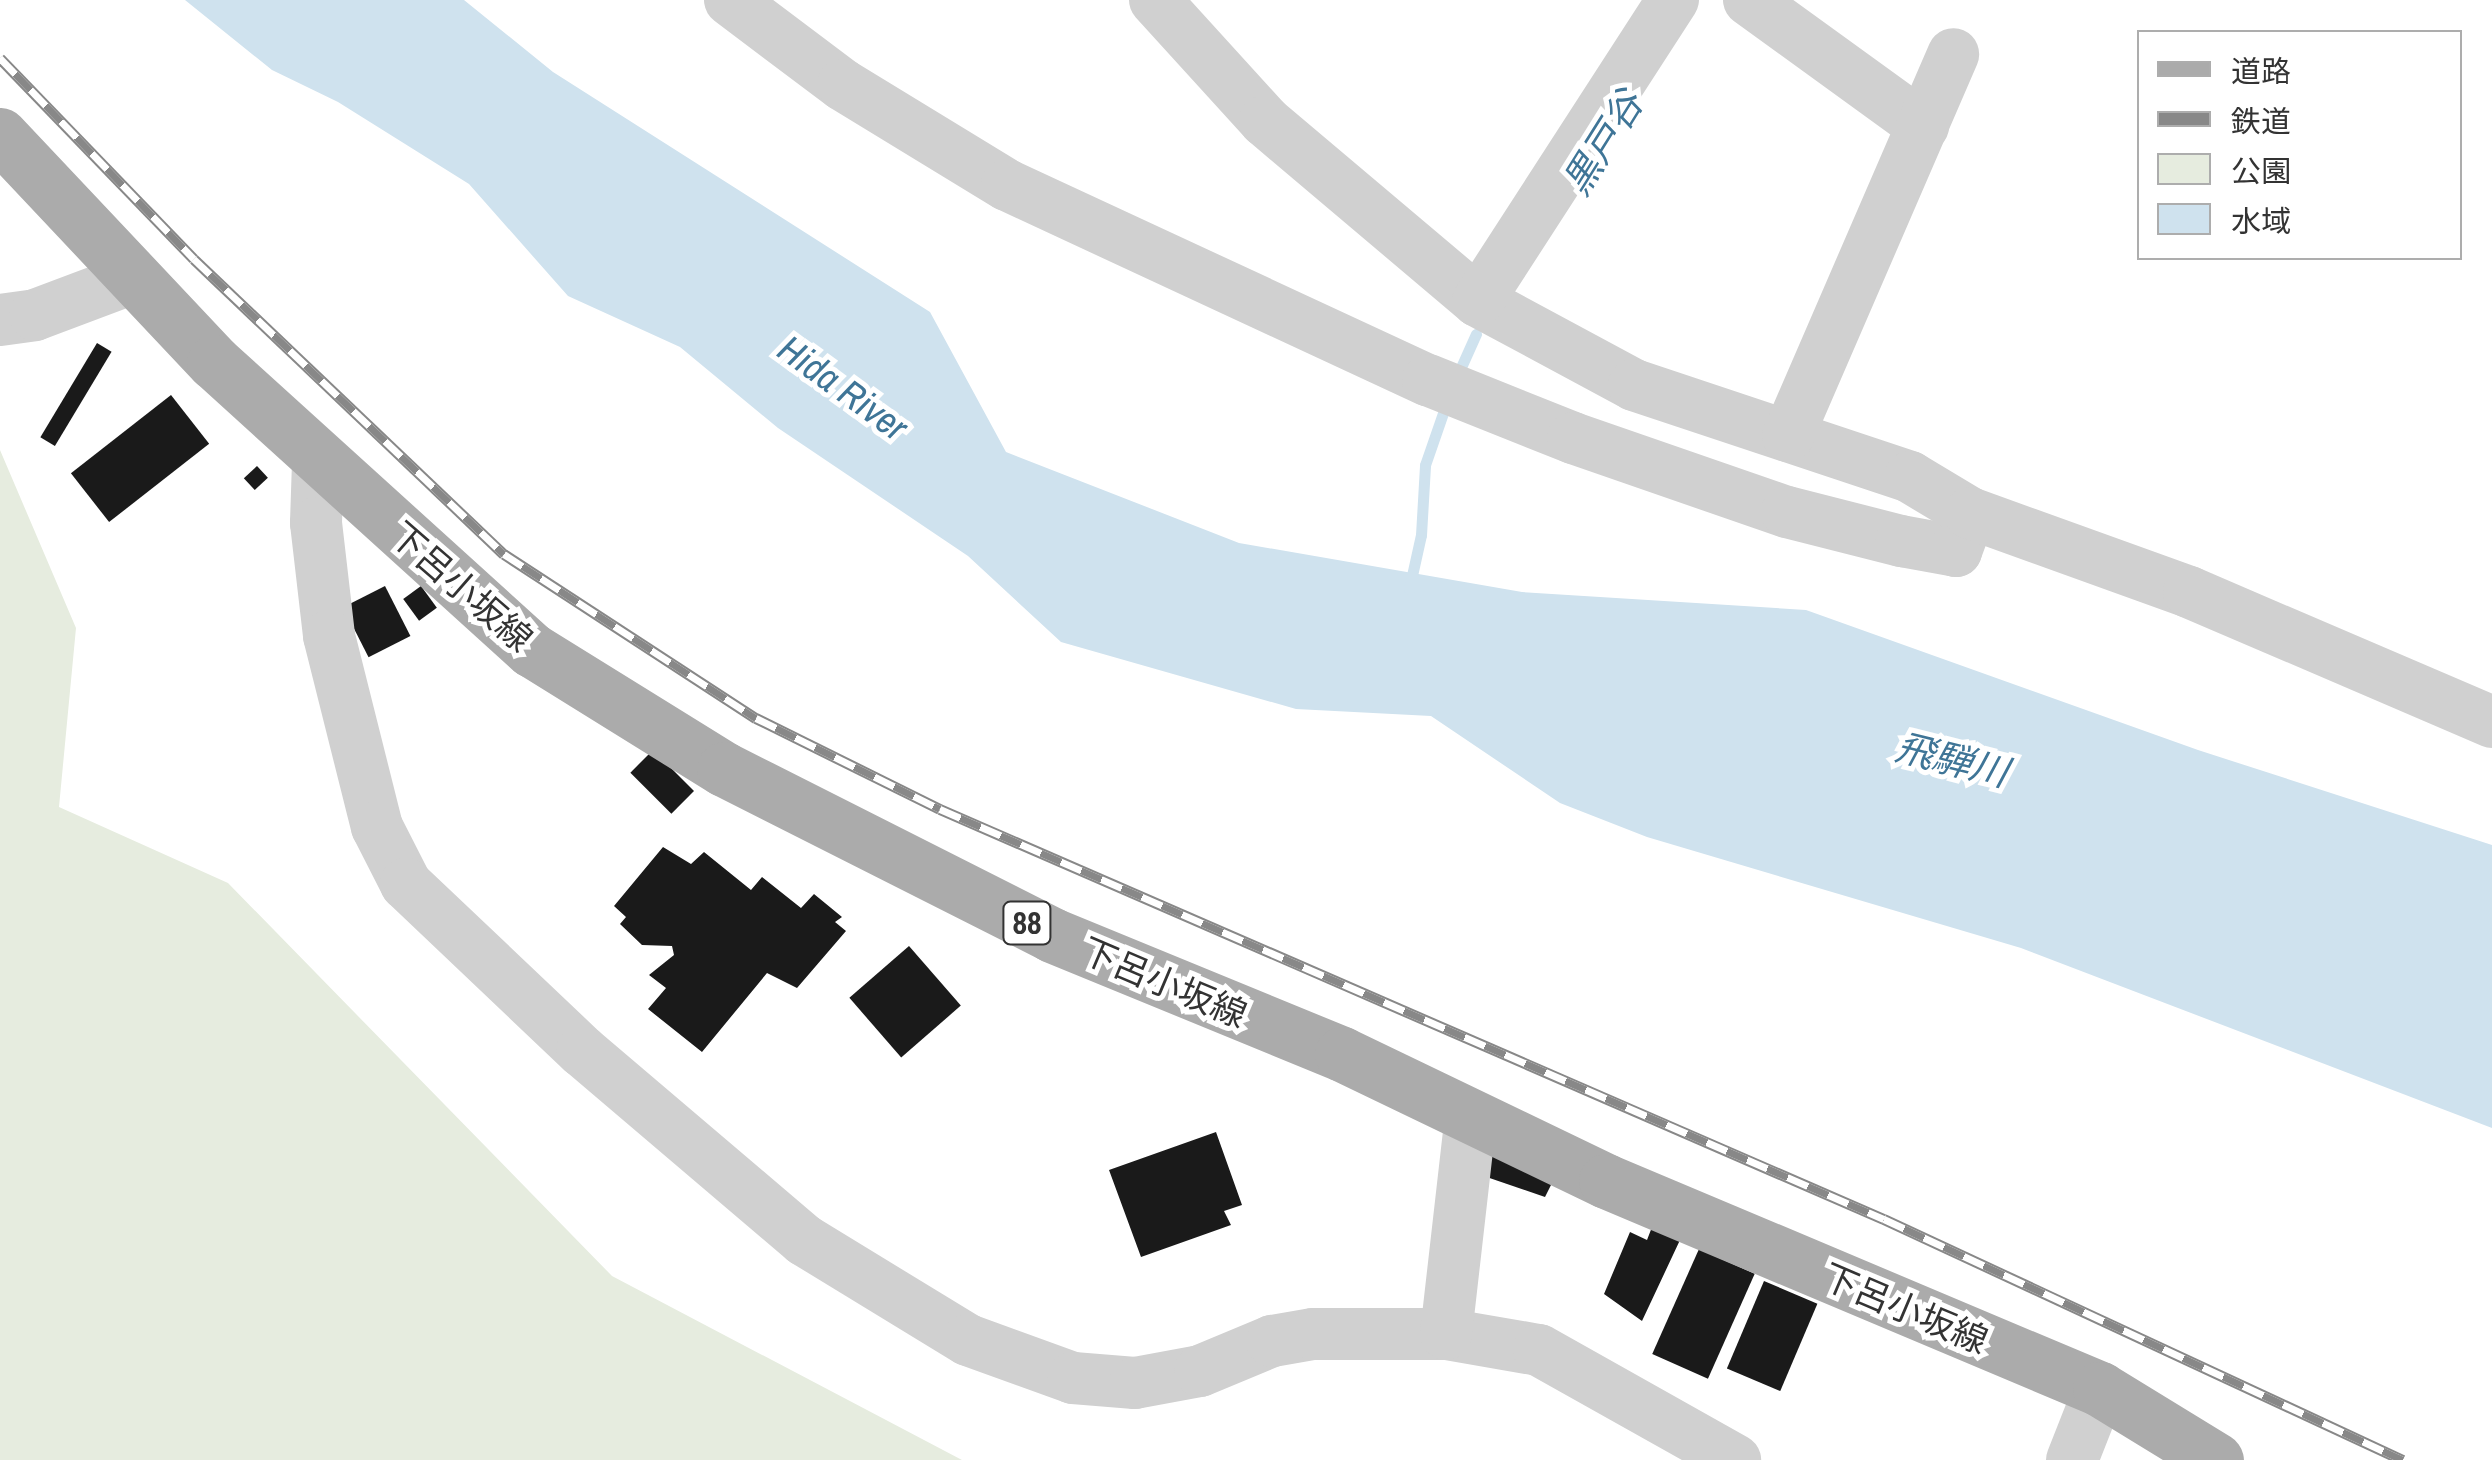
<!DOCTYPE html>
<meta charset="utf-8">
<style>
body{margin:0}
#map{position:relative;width:2492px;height:1460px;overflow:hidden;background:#fff;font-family:"Archivo Narrow","Noto Sans JP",sans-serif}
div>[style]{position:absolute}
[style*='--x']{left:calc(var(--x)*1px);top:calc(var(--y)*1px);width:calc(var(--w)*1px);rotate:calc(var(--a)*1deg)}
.green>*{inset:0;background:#e6ecdf}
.water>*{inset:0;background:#cfe2ee}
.stream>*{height:11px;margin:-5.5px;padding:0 5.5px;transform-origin:5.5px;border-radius:5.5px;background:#cfe2ee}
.building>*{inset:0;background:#1a1a1a;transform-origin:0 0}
.minor>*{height:52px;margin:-26px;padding:0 26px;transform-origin:26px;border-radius:26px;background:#d0d0d0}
.major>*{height:55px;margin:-27.5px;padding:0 27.5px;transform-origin:27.5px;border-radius:27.5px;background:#ababab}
.rail>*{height:11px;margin-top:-5.5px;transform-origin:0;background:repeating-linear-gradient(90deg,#fff 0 22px,#888 0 44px);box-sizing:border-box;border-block:2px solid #888}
span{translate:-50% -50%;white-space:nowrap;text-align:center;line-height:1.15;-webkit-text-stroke:10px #fff;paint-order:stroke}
.shield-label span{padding:2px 8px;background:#fff;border:2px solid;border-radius:8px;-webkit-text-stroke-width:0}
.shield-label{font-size:32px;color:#333;font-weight:700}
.street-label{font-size:35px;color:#333}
.water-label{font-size:38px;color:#3f7597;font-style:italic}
.legend{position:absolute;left:2137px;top:30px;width:325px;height:230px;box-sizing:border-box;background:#fff;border:2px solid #adadad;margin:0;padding:12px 18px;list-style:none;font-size:30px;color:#333}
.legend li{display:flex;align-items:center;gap:20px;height:50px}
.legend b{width:50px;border:2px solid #adadad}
</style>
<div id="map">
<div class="green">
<div style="clip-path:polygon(0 450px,76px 628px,59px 807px,228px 883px,612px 1276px,962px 1460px,0 1460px)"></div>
</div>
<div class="water">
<div style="clip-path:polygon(185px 0,464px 0,553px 72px,930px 312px,1006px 452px,1239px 543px,1522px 592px,1806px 610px,2198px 750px,2492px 845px,2492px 1128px,2021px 948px,1647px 837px,1560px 803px,1431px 716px,1296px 709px,1061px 642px,968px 556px,778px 428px,680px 347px,568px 296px,469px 184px,338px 102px,272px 70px)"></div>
</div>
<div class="stream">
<div style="--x:1458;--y:374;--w:44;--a:-65.8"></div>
<div style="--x:1409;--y:589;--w:55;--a:-77.5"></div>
<div style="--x:1421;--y:535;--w:70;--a:-86.7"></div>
<div style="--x:1425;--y:465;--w:55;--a:-70.9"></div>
</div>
<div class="building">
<div style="left:97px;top:343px;width:17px;height:110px;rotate:31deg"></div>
<div style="left:171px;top:395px;width:62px;height:127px;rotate:52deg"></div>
<div style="left:257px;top:466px;width:16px;height:18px;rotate:47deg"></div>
<div style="left:385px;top:586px;width:56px;height:47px;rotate:63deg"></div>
<div style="left:421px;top:586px;width:27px;height:22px;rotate:54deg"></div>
<div style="left:653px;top:750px;width:58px;height:32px;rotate:45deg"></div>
<div style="clip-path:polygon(663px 847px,691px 864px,704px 852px,751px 890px,762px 877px,801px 908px,814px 894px,842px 917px,835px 922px,846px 931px,797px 988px,767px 973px,702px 1052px,648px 1009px,666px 988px,649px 975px,674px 955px,672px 946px,642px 945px,620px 924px,626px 917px,614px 906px)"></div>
<div style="left:909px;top:946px;width:79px;height:79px;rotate:49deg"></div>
<div style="clip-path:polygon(1216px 1132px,1242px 1205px,1224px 1211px,1231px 1225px,1141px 1257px,1109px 1170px)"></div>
<div style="clip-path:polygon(1486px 1143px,1556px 1175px,1545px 1197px,1472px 1172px)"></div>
<div style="clip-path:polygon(1652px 1227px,1680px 1240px,1642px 1321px,1604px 1294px,1630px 1232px,1647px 1240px)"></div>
<div style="left:1699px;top:1249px;width:61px;height:115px;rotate:24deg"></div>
<div style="left:1764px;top:1281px;width:58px;height:95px;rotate:23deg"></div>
</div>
<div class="minor">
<div style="--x:730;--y:0;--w:141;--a:37"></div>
<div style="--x:843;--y:85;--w:192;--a:31.4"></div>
<div style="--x:1007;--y:185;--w:464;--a:24.9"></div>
<div style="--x:1428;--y:380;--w:156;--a:21.8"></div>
<div style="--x:1573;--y:438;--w:226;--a:19.1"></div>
<div style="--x:1787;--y:512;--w:118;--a:14.3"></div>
<div style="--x:1901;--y:541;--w:56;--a:10.3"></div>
<div style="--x:1956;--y:551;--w:40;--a:-69.8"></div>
<div style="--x:1155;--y:0;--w:164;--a:47.7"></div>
<div style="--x:1265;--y:121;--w:279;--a:40.2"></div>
<div style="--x:1478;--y:301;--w:177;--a:28.3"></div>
<div style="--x:1634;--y:385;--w:291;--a:18.4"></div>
<div style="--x:1910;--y:477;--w:70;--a:31"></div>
<div style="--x:1970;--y:513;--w:233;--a:19.8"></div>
<div style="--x:2189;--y:592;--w:330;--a:23.2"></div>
<div style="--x:1749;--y:0;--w:215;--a:35.9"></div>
<div style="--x:1478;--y:301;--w:359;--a:-57.1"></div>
<div style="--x:0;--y:320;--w:35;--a:-8"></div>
<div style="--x:35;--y:315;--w:103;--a:-20.6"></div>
<div style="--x:1788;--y:436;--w:416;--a:-66.6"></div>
<div style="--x:318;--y:462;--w:61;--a:91.9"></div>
<div style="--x:316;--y:523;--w:114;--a:83.4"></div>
<div style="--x:329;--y:636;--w:197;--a:75.9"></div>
<div style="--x:377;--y:827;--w:64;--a:63"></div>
<div style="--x:406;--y:884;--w:243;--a:43.5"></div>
<div style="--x:582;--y:1051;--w:292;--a:40.4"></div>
<div style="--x:804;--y:1240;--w:192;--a:31.4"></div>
<div style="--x:968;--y:1340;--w:112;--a:19.9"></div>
<div style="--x:1073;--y:1378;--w:62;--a:4.6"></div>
<div style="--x:1135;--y:1383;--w:66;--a:-10.5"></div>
<div style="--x:1200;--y:1371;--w:78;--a:-22.6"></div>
<div style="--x:1272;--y:1341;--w:42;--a:-9.7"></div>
<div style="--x:1313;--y:1334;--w:133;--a:0"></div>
<div style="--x:1446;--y:1334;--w:94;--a:9.8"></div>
<div style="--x:1539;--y:1350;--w:225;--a:29.3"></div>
<div style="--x:1446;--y:1334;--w:219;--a:-83.5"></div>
<div style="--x:2072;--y:1460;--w:76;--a:-68.5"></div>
</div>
<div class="major">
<div style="--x:0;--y:135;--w:312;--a:46.7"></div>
<div style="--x:214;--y:362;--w:429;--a:42.2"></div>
<div style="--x:532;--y:650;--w:226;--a:31.8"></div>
<div style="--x:724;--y:769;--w:368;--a:26.8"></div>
<div style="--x:1052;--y:935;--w:313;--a:22.3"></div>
<div style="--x:1342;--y:1054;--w:293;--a:25.7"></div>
<div style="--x:1606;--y:1181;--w:536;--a:22.83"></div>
<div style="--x:2100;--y:1389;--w:136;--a:31.5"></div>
</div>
<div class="rail">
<div style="--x:0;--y:58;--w:279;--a:46"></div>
<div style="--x:194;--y:259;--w:428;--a:43.6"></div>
<div style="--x:504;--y:554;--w:301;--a:33.1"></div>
<div style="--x:756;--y:718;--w:205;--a:26.3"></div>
<div style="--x:940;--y:809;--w:1029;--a:23.48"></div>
<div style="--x:1884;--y:1219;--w:572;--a:24.91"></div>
</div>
<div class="shield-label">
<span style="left:1027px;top:923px">88</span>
</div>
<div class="street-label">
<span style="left:461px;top:587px;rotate:41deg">下呂小坂線</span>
<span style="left:1164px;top:983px;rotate:23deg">下呂小坂線</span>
<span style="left:1905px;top:1309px;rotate:23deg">下呂小坂線</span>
</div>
<div class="water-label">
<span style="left:1603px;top:143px;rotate:-58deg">黒戸谷</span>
<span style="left:843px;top:388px;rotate:36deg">Hida River</span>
<span style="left:1952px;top:760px;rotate:14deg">飛騨川</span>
</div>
<ul class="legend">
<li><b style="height:12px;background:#ababab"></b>道路</li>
<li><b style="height:12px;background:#888"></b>鉄道</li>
<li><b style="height:28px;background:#e6ecdf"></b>公園</li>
<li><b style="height:28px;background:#cfe2ee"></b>水域</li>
</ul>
</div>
